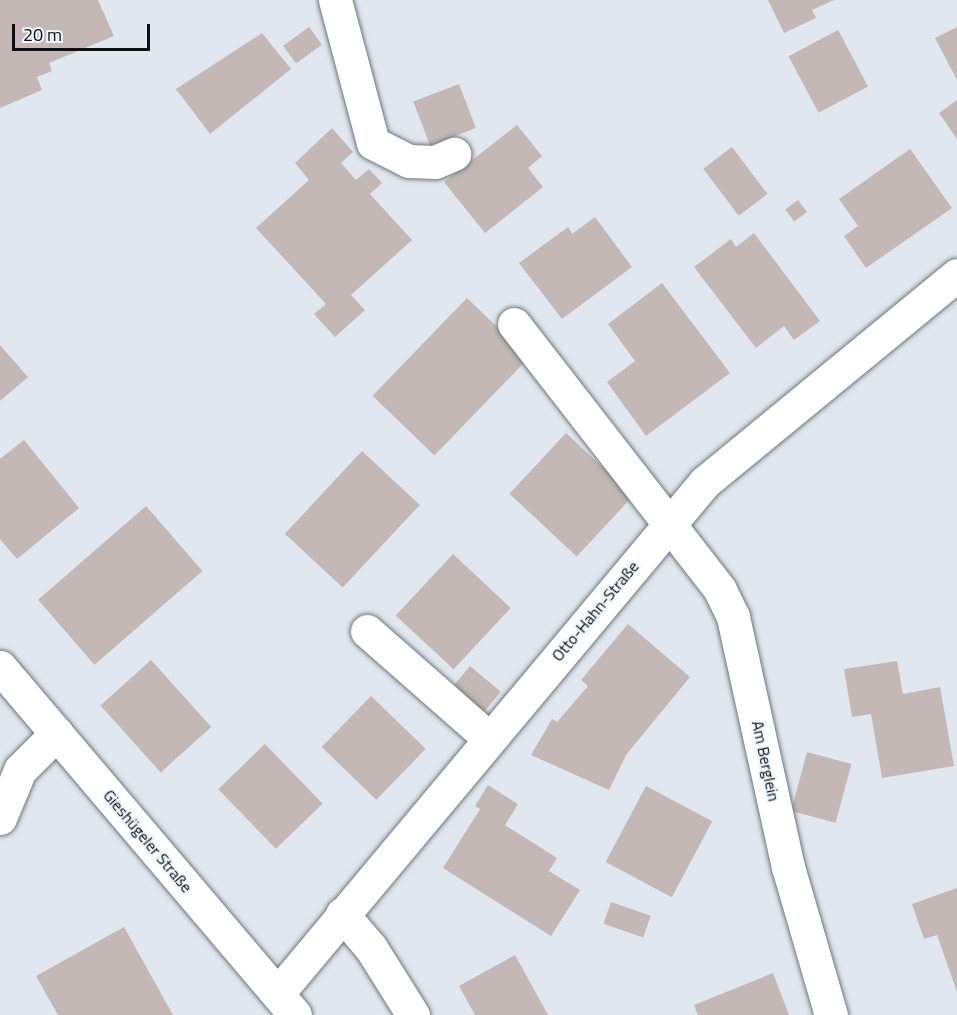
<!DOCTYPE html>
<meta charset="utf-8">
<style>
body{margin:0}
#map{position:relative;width:957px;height:1015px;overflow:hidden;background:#e0e7ef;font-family:"Titillium Web",sans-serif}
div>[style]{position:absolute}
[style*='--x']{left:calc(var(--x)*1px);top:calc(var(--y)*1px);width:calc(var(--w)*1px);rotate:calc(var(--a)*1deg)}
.building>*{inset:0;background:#c3b8b5;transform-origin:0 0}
.roads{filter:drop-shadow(0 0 2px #70777e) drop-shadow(0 0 2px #70777e)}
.minor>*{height:33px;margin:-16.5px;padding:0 16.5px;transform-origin:16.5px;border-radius:16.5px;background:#fff}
span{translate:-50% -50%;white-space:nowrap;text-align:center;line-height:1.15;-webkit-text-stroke:4.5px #edf5fd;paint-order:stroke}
.street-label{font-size:16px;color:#0e1013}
.scale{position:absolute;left:12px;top:24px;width:138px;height:27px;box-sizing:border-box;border:3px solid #0e1013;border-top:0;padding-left:8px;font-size:18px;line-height:21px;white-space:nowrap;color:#0e1013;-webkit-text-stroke:4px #edf5fd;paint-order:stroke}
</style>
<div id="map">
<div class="building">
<div style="clip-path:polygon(0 0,98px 0,114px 36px,49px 63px,52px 71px,37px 77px,42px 90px,0 108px)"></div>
<div style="clip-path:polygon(768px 0,834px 0,812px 10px,816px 18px,784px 33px)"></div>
<div style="left:309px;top:27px;width:22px;height:32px;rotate:54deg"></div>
<div style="clip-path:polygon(957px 27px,957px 80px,935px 38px)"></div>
<div style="left:838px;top:30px;width:64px;height:56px;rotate:62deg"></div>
<div style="clip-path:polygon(262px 33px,291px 69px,210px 134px,176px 89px)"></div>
<div style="left:459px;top:84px;width:47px;height:49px;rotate:69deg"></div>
<div style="clip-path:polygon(957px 100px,957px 139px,939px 113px)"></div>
<div style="clip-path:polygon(517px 125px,542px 156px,528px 168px,543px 187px,485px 233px,444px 182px)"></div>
<div style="clip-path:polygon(332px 128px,353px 152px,341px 163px,356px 180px,369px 169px,382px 183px,370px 194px,412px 240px,351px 295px,365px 310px,335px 337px,314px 314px,326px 304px,256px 228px,309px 180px,295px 163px)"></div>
<div style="left:732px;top:147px;width:59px;height:36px;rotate:53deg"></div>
<div style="clip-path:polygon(910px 149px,952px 208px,866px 268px,844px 236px,858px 226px,839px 199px)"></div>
<div style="left:798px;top:200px;width:15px;height:16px;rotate:53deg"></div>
<div style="clip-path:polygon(595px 217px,632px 267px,562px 319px,519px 263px,568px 227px,572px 234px)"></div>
<div style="clip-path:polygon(754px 233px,820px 321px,794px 340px,784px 326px,756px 348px,694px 267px,731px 239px,736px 247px)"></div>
<div style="clip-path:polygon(662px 283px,730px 373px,646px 436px,607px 382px,635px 361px,608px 324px)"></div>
<div style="left:467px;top:298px;width:86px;height:136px;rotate:44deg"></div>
<div style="clip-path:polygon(0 345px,28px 377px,0 401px)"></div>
<div style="left:566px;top:433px;width:92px;height:83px;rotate:43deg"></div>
<div style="clip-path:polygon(24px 440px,79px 508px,17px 559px,0 539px,0 459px)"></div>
<div style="left:362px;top:451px;width:79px;height:113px;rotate:43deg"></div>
<div style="left:146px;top:506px;width:86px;height:143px;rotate:49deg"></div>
<div style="left:453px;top:554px;width:79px;height:84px;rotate:43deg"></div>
<div style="clip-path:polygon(628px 624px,690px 677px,626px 755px,609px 790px,531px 755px,552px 719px,557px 722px,588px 686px,581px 680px)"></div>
<div style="left:151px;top:660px;width:90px;height:68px;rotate:48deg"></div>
<div style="clip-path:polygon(897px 661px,903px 694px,940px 687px,954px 766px,882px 778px,871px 714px,852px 717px,844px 669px)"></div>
<div style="left:470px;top:666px;width:40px;height:26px;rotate:40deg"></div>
<div style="left:371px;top:696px;width:76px;height:71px;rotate:44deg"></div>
<div style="left:265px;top:744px;width:83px;height:65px;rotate:46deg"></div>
<div style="left:807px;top:752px;width:46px;height:61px;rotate:15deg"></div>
<div style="clip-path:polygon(488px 785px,518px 804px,505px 825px,557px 858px,549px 871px,580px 890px,551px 936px,443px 868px,480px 809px,475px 806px)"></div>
<div style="left:646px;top:786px;width:75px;height:86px;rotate:28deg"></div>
<div style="clip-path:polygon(957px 888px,957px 992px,937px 935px,924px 939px,912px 904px)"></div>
<div style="left:611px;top:902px;width:42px;height:23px;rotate:19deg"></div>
<div style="clip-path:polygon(124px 927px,173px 1015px,58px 1015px,36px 976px)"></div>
<div style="clip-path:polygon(515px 955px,548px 1015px,475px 1015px,459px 986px)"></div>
<div style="clip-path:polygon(773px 973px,789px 1015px,698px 1015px,694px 1005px)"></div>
</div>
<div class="roads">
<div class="minor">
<div style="--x:335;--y:0;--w:148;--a:75.1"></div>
<div style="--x:373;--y:143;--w:40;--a:26.6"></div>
<div style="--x:409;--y:161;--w:26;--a:2"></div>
<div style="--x:435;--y:162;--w:21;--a:-23"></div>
<div style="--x:514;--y:324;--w:336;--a:52.2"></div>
<div style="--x:720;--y:590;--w:30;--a:64"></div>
<div style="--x:733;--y:617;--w:256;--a:77.6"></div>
<div style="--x:788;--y:867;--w:154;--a:73.8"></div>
<div style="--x:367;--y:631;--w:162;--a:41.3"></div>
<div style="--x:0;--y:667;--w:456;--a:49.7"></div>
<div style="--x:0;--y:818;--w:52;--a:-67.4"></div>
<div style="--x:20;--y:770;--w:52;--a:-45"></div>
<div style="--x:342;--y:914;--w:45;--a:49.5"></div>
<div style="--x:371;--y:948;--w:79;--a:57.9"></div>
<div style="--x:278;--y:993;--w:666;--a:-50.12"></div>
<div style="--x:705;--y:482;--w:326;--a:-39.4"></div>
</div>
</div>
<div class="street-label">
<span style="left:595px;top:611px;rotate:-50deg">Otto-Hahn-Straße</span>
<span style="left:766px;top:761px;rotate:78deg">Am Berglein</span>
<span style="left:148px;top:841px;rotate:50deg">Gieshügeler Straße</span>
</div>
<div class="scale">20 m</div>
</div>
